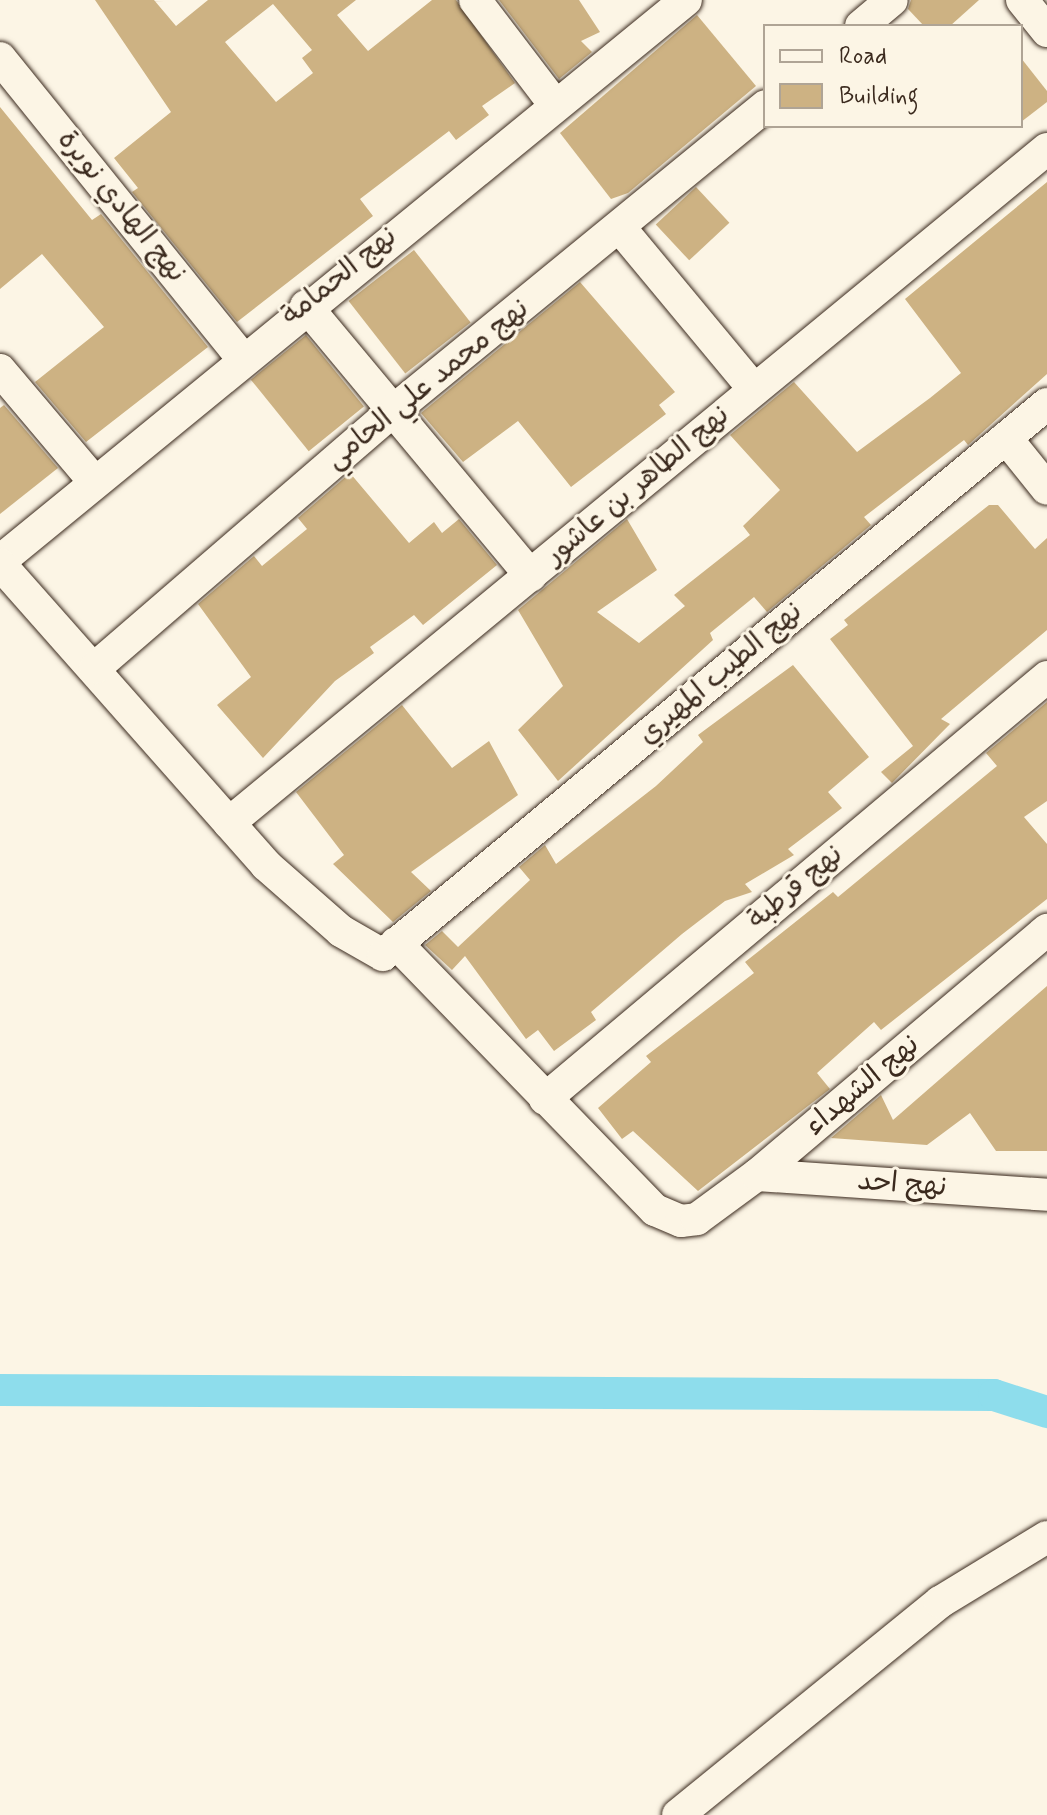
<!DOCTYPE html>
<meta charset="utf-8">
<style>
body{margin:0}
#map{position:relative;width:1047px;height:1815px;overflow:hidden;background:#fcf5e5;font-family:Mynerve,"Playpen Sans Arabic",sans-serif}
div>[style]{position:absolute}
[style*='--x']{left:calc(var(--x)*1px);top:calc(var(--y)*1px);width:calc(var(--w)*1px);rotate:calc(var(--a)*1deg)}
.canal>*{height:32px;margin:-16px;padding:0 16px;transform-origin:16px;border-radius:16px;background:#8eddec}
.building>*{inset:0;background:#cdb283;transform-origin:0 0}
.roads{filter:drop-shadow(0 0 2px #3b2a1e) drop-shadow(0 0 2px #3b2a1e)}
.minor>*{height:32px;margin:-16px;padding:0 16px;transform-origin:16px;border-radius:16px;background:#fcf5e5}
span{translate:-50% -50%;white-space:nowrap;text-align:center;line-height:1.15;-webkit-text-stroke:6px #fcf5e5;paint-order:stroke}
.street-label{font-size:28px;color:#3b2a1e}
.legend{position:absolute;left:763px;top:24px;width:260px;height:104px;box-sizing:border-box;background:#fcf5e5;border:2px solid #afa495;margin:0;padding:10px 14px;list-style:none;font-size:24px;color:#3b2a1e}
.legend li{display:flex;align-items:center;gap:16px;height:40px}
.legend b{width:40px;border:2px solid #afa495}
</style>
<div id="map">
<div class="canal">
<div style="--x:0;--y:1390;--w:994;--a:0.29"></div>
<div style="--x:994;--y:1395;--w:56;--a:17.8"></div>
</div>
<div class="building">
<div style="clip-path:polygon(evenodd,95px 0,154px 0,176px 26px,208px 0,356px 0,337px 15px,368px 51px,432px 0,456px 0,515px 83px,482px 106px,489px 115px,456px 140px,449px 131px,360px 199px,373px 216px,237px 322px,132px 192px,138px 188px,114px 158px,171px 112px,95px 0,273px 4px,312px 50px,302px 58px,313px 73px,276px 102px,225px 42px,273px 4px)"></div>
<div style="clip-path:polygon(499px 0,579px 0,600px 32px,581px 41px,592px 52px,559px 79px)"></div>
<div style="clip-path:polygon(911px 0,979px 0,950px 26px,924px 26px,908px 9px)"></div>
<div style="clip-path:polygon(697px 15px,756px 86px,628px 193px,611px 199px,560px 133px)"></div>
<div style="clip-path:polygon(1021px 58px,1047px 91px,1047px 102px,1021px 122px)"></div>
<div style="clip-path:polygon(0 107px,92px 220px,101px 214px,208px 347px,86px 442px,35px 382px,104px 327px,42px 254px,0 289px)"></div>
<div style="clip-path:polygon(1047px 182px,1047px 374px,968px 445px,964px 440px,864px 517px,871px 525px,767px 612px,754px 597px,710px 633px,713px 640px,558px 781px,518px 730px,563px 686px,518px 610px,627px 519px,657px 570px,597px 612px,639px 643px,685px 606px,674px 595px,750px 535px,743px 526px,780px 490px,730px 435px,794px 382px,857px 452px,930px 398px,961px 373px,905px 299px)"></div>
<div style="left:696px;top:187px;width:49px;height:55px;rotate:47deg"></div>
<div style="left:414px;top:250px;width:92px;height:83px;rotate:52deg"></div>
<div style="clip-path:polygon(580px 282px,675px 392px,659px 405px,666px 414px,571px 487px,518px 421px,463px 462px,421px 413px)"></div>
<div style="left:306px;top:335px;width:92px;height:71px;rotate:51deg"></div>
<div style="clip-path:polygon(4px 405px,58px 468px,0 514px,0 408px)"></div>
<div style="clip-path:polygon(350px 473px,409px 543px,434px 522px,442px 533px,459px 519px,497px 565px,423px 625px,414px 615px,370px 647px,374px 653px,335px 681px,263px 758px,217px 705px,251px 677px,198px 604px,254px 556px,262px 566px,307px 529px,298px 518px)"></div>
<div style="clip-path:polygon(989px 505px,998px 505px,1035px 549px,1047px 538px,1047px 630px,941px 719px,950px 724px,892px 783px,881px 772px,913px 746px,830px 639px,848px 625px,844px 620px)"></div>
<div style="clip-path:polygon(793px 665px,869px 757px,828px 792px,842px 808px,788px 849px,794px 855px,745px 884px,752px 892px,725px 901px,682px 934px,591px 1012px,596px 1020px,554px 1051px,538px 1030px,526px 1039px,465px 956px,452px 970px,425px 945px,442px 931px,458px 947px,530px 880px,519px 867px,545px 845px,556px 864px,656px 786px,703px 742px,698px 735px)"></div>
<div style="clip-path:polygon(1047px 702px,1047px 801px,1024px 817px,1047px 844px,1047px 899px,881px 1030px,874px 1022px,817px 1073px,830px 1089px,698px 1191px,633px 1131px,622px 1139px,598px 1108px,651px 1062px,646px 1056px,754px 973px,745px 962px,833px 892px,838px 897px,997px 766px,986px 753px)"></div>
<div style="clip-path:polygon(402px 705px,452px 768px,489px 741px,518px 795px,411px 872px,431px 891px,393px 922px,333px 864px,344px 855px,296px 792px)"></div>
<div style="clip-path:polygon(1047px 986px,1047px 1151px,996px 1151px,970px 1113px,927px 1145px,831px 1138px,881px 1095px,893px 1120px)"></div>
</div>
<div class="roads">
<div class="minor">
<div style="--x:475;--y:0;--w:132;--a:52.7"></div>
<div style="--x:1022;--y:0;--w:40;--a:51"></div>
<div style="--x:861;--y:26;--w:40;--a:-40"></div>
<div style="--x:0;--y:58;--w:384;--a:51.1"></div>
<div style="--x:621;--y:229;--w:208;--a:50.3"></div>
<div style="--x:306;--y:306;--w:351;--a:50.2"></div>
<div style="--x:0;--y:370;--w:143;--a:49.8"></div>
<div style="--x:1006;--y:438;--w:65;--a:51.2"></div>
<div style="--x:0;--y:561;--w:886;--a:-39.28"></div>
<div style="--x:0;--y:564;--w:402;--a:48.5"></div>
<div style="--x:266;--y:865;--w:100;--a:41.3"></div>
<div style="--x:341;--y:931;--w:48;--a:29.7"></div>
<div style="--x:383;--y:955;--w:863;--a:-39.69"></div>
<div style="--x:95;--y:668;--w:394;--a:-40.8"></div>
<div style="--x:393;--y:411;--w:481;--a:-39.3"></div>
<div style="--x:229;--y:823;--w:1060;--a:-39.49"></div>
<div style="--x:396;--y:943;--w:372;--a:45.9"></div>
<div style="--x:655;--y:1210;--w:28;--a:23"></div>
<div style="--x:681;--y:1221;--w:16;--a:-7"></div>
<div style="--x:697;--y:1219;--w:74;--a:-36.3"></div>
<div style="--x:757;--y:1175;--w:380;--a:-40.2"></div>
<div style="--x:545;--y:1099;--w:656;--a:-40.05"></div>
<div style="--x:757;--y:1175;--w:291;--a:3.9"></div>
<div style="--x:678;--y:1815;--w:338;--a:-39.1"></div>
<div style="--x:940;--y:1602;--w:125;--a:-31.3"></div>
</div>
</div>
<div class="street-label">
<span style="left:121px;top:207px;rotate:51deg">نهج الهادي نويرة</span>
<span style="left:340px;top:277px;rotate:-39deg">نهج الحمامة</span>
<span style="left:428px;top:385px;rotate:-39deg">نهج محمد علي الحامي</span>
<span style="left:638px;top:486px;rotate:-40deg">نهج الطاهر بن عاشور</span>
<span style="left:721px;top:674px;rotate:-40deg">نهج الطيب المهيري</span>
<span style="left:796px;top:888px;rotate:-40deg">نهج قرطبة</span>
<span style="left:863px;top:1086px;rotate:-40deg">نهج الشهداء</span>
<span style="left:902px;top:1185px;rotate:4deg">نهج احد</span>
</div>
<ul class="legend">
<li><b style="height:10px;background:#fcf5e5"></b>Road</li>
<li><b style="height:22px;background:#cdb283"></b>Building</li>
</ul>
</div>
